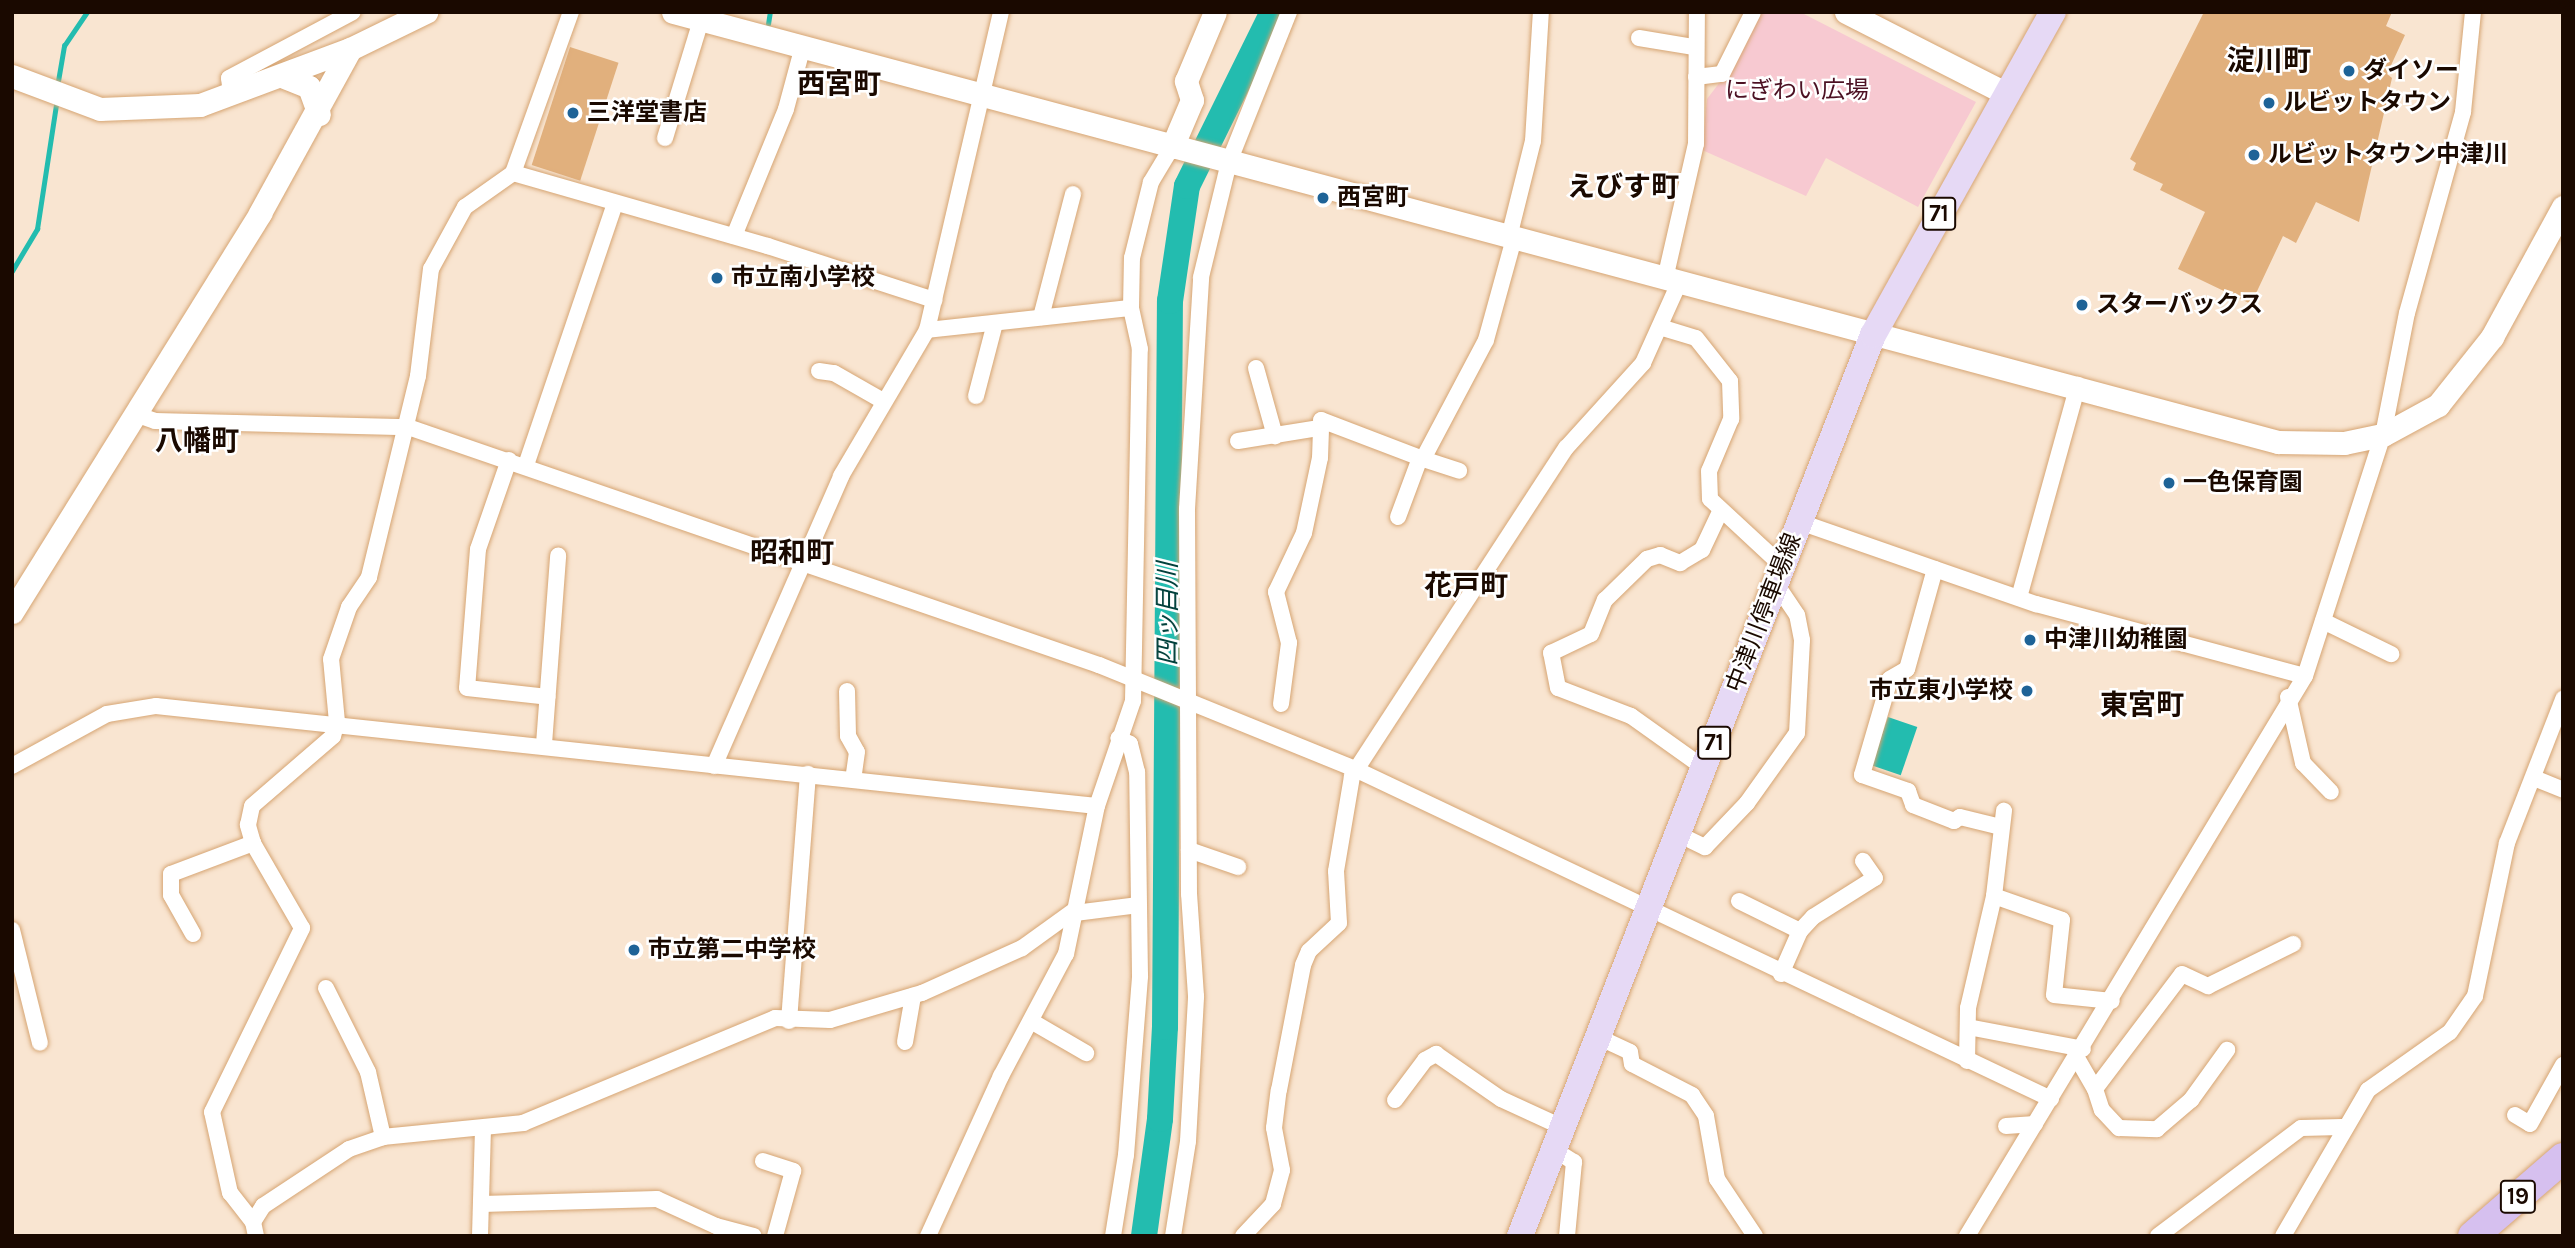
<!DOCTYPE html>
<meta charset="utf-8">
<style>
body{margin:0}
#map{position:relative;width:2575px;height:1248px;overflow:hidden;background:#f9e5d1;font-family:Karla,"Noto Sans JP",sans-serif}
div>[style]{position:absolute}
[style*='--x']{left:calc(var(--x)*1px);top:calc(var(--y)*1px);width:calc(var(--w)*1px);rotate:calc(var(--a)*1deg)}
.green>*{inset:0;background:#f7c9d1}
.water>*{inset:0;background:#23bcaf;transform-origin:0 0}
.stream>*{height:4.5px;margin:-2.25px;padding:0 2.25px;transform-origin:2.25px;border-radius:2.25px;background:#23bcaf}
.river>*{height:26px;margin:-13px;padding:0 13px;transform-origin:13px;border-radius:13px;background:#23bcaf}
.building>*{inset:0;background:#e1b07d;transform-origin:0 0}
.roads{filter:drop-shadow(0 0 2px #d6a573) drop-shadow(0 0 2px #d6a573)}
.street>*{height:16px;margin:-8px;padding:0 8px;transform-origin:8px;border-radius:8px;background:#fff}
.secondary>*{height:23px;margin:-11.5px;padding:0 11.5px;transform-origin:11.5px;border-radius:11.5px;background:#fff}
.primary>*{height:26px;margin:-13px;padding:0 13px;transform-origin:13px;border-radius:13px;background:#e6d9f5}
.highway>*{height:30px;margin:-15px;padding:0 15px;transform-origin:15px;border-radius:15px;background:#d6c0ef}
.dots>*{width:19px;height:19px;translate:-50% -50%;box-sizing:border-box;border:4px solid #fff;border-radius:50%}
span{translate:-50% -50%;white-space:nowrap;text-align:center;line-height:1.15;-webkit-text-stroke:5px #fff;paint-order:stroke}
.shield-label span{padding:2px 5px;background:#fff;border:2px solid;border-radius:5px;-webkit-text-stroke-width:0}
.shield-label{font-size:23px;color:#1a0900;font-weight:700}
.poi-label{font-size:24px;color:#1a0900;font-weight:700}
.left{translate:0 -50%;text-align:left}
.right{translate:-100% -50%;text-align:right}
.park-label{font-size:24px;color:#4c1123}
.street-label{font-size:24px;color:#1a0900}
.water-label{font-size:26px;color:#00403b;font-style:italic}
.quarter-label{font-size:28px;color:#1a0900;font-weight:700}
.frame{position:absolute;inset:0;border:14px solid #1a0900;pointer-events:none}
</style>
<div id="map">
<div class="green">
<div style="clip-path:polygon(1757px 12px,1800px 12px,1976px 102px,1918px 207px,1826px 158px,1806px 196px,1702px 150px,1707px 99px,1723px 78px)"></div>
</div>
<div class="water">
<div style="left:1888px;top:717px;width:31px;height:51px;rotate:19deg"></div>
</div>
<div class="stream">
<div style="--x:768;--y:24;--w:12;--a:-81"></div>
<div style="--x:57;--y:87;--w:42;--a:-80.3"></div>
<div style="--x:64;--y:46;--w:41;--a:-55.9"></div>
<div style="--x:12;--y:271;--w:49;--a:-59.2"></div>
<div style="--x:37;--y:229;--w:132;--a:-81.3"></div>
</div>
<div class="river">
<div style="--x:1144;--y:1236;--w:118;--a:-82.2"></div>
<div style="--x:1160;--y:1119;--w:92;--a:-86.9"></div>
<div style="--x:1165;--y:1027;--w:726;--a:-89.61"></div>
<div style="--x:1170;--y:301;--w:116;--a:-81.6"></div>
<div style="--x:1187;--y:186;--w:194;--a:-63.7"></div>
</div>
<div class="building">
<div style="clip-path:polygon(2204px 12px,2392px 12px,2386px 26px,2405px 35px,2387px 74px,2392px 78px,2359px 222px,2316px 202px,2296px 243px,2283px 236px,2251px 304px,2178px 269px,2205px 212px,2160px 190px,2163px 184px,2133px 170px,2136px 163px,2130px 159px)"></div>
<div style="left:570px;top:47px;width:51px;height:124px;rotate:18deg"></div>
</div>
<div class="roads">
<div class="street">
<div style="--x:1639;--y:38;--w:56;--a:9.3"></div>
<div style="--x:1696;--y:77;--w:26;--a:-7"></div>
<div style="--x:1722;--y:74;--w:69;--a:-63.4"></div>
<div style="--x:231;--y:94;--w:16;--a:-97"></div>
<div style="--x:229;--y:78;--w:140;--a:-28"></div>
<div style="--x:665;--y:138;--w:123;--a:-73"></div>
<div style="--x:513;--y:173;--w:265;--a:16"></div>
<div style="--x:768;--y:246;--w:175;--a:18"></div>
<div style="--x:734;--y:236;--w:137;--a:-67.7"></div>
<div style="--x:786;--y:109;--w:65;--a:-74.9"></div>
<div style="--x:1509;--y:237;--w:99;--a:-76"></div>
<div style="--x:1533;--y:141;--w:129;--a:-86.5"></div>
<div style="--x:1665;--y:279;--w:139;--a:-77.1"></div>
<div style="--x:1696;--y:144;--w:132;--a:-89.6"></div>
<div style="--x:1041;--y:317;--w:127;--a:-75.4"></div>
<div style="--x:1663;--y:328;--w:34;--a:17"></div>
<div style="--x:1696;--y:338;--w:55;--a:51.7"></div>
<div style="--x:1730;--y:381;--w:38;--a:88"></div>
<div style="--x:1731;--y:419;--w:56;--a:112.9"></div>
<div style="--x:1709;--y:471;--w:28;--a:88"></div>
<div style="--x:1710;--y:499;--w:98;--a:42.9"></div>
<div style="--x:927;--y:330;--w:205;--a:-6.2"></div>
<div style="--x:1256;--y:368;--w:71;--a:74.4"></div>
<div style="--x:819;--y:371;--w:15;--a:8"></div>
<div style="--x:834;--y:373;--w:56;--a:29.7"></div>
<div style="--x:976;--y:396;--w:75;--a:-75.4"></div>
<div style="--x:135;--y:414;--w:21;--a:19"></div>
<div style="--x:155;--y:421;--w:253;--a:1.4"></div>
<div style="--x:408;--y:427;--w:731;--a:19.01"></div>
<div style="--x:1099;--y:665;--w:279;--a:22.1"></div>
<div style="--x:1357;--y:770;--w:768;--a:25.36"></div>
<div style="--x:1238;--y:441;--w:81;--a:-9.2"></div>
<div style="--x:1423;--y:459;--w:38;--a:18"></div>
<div style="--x:509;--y:460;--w:94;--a:109.2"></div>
<div style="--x:478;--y:549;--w:139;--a:94.5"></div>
<div style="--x:467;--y:688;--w:81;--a:6.3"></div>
<div style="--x:526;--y:465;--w:276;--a:-71.2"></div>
<div style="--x:1398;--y:517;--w:63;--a:-69.6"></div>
<div style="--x:1800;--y:522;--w:250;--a:19.2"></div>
<div style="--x:2036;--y:604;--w:278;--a:15"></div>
<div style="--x:1935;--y:569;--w:104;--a:105.6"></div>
<div style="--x:1907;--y:669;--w:20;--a:150"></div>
<div style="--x:1890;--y:679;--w:100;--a:106.3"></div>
<div style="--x:1862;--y:775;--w:49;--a:19.2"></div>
<div style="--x:1908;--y:791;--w:15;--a:70"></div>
<div style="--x:1913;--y:805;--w:44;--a:21.3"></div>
<div style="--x:1954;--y:821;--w:7;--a:-34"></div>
<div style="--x:1960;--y:817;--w:42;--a:13.7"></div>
<div style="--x:2020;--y:594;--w:217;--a:-74.5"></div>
<div style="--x:2323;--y:621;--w:76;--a:25.9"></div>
<div style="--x:847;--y:691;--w:45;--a:88.7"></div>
<div style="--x:848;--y:736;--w:18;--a:61"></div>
<div style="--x:857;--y:752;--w:27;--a:98"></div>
<div style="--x:2288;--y:697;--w:68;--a:77.2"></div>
<div style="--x:2303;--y:763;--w:40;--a:46"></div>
<div style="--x:1281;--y:704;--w:62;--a:-82.5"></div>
<div style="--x:1289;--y:643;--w:53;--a:-104.3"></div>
<div style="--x:1276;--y:592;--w:65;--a:-64.6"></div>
<div style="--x:1304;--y:533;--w:77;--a:-78"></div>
<div style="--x:1320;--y:458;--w:38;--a:-88"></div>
<div style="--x:1321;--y:420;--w:109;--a:20.9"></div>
<div style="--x:1423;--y:459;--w:135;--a:-62.1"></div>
<div style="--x:1486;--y:340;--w:106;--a:-74.6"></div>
<div style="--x:544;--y:744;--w:189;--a:-85.7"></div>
<div style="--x:12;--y:766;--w:108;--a:-28.7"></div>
<div style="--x:107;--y:714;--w:50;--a:-9.3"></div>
<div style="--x:156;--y:706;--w:946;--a:6.07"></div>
<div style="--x:714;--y:766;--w:317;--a:-66.3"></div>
<div style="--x:841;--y:476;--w:169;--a:-59.5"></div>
<div style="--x:927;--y:330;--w:326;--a:-76.9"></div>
<div style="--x:1704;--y:768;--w:90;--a:-144.5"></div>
<div style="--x:1631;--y:716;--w:78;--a:-159"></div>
<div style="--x:1558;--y:688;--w:36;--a:-101"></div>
<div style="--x:1551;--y:653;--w:44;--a:-25.4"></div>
<div style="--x:1591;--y:634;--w:37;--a:-68"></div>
<div style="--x:1605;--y:600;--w:59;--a:-44.3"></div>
<div style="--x:1647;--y:559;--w:14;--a:-17"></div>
<div style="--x:1660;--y:555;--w:22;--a:22"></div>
<div style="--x:1680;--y:563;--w:26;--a:-31"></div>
<div style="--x:1702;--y:550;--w:42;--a:-64.7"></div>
<div style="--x:2534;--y:778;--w:31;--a:22"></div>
<div style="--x:1680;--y:835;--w:28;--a:26"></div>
<div style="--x:1705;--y:847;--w:61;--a:-46.3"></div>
<div style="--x:1747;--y:803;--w:86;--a:-54.5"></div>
<div style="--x:1797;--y:733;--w:93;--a:-86.9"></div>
<div style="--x:1802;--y:640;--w:25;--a:-101"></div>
<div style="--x:1797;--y:615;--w:37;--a:-124"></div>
<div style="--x:1189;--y:850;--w:52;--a:19.1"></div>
<div style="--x:1994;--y:896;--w:72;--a:19.4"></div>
<div style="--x:2062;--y:920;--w:75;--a:96.1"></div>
<div style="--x:2054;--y:995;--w:58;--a:5.9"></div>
<div style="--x:1739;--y:901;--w:68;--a:26.2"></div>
<div style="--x:1075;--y:913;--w:64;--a:-7.2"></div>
<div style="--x:12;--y:930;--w:116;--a:76.1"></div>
<div style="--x:193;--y:934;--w:45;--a:-119.4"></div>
<div style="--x:171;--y:895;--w:21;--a:-90"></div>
<div style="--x:171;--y:874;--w:88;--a:-20.7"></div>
<div style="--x:1781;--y:974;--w:47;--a:-66.2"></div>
<div style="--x:1800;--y:931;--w:19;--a:-47"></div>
<div style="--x:1813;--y:917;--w:73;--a:-32.2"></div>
<div style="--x:1875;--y:878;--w:21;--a:-125"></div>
<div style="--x:326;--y:988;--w:94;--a:63.4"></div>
<div style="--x:368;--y:1072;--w:67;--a:77"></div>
<div style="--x:789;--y:1021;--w:248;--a:-85.6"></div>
<div style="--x:1031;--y:1021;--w:64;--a:30.2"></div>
<div style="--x:1968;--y:1027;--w:117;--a:10.8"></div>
<div style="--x:1598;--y:1037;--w:35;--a:25"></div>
<div style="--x:1630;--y:1052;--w:12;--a:81"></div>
<div style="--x:1632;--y:1064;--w:68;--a:27.3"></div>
<div style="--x:1692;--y:1095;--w:25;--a:56"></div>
<div style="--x:1706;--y:1116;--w:64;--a:80.1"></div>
<div style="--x:1717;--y:1179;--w:69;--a:56.3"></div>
<div style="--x:905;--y:1042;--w:47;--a:-80.1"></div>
<div style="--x:2077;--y:1058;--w:36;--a:60"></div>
<div style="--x:2095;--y:1089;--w:144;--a:-52.9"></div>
<div style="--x:2182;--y:974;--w:29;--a:25"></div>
<div style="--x:2208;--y:986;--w:95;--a:-26.3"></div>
<div style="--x:1967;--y:1061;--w:53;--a:-88.9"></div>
<div style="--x:1968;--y:1008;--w:115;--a:-76.9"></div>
<div style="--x:1994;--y:896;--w:86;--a:-83.3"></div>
<div style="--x:2095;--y:1089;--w:22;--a:72"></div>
<div style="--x:2102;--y:1110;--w:25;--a:47"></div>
<div style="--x:2119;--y:1128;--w:38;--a:2"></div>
<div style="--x:2157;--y:1129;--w:45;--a:-40.5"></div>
<div style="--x:2191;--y:1100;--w:62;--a:-54.2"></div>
<div style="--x:1395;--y:1100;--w:50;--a:-53.1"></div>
<div style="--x:1425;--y:1060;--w:13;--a:-29"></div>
<div style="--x:1436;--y:1054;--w:79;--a:34.7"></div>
<div style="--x:1501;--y:1099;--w:67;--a:24.7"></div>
<div style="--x:2515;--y:1115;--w:17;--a:31"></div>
<div style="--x:2530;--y:1124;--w:68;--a:-60.8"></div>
<div style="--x:2006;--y:1126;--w:29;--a:-4"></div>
<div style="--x:1553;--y:1149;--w:25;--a:32"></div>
<div style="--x:1574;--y:1162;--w:74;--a:95.4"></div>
<div style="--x:763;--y:1161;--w:32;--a:18"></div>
<div style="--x:793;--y:1171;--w:67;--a:105.5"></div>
<div style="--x:482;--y:1204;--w:175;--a:-1.6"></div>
<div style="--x:657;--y:1199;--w:65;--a:24.6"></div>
<div style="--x:716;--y:1226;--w:39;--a:15"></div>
<div style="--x:253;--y:1222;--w:19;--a:-58"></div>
<div style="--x:263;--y:1206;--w:103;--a:-33.5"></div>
<div style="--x:349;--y:1149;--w:36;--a:-19"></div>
<div style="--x:383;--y:1137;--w:141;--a:-5.7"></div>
<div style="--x:523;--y:1123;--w:273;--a:-22.6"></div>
<div style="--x:775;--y:1018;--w:55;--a:2.1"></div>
<div style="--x:830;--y:1020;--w:96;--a:-16.4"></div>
<div style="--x:922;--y:993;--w:110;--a:-24.2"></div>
<div style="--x:1022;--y:948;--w:67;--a:-35.8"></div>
<div style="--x:256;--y:1236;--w:14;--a:-102"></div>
<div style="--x:253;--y:1222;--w:37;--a:-128"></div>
<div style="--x:230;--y:1193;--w:83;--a:-102.5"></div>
<div style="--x:212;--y:1112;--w:205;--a:-63.9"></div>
<div style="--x:302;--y:928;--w:98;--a:-120"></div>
<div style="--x:253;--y:843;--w:19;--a:-106"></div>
<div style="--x:248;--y:825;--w:19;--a:-78"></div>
<div style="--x:252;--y:806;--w:107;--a:-40.8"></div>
<div style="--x:333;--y:736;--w:15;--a:-74"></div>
<div style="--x:337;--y:722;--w:63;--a:-95.4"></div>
<div style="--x:331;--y:659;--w:55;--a:-70.9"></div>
<div style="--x:349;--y:607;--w:36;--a:-56"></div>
<div style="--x:369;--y:577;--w:207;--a:-76.3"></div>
<div style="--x:418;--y:376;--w:108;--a:-83.1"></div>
<div style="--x:431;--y:269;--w:71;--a:-61.3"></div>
<div style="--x:465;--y:207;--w:59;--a:-35.3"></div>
<div style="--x:513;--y:173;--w:171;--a:-70.2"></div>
<div style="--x:480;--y:1236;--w:105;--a:-88.4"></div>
<div style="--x:928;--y:1236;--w:176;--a:-65.5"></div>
<div style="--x:1001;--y:1076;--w:138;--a:-62"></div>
<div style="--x:1066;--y:954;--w:151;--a:-78.2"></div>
<div style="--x:1097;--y:806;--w:111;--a:-71.1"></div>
<div style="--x:1133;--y:701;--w:352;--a:-88.9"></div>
<div style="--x:1140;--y:349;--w:42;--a:-102.4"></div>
<div style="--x:1131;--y:308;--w:50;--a:-88.9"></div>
<div style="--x:1132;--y:258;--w:78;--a:-76"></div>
<div style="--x:1151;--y:182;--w:41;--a:-59"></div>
<div style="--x:1113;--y:1236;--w:82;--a:-80.9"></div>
<div style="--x:1126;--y:1155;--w:180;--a:-85.5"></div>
<div style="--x:1140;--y:976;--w:204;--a:-90.8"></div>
<div style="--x:1137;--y:772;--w:29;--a:-104"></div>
<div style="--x:1130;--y:744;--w:13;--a:-153"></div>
<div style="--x:1173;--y:1236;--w:96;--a:-81"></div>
<div style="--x:1188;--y:1141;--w:145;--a:-86.8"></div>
<div style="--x:1196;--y:996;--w:102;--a:-93.9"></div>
<div style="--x:1189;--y:894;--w:385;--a:-90.3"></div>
<div style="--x:1187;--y:509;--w:232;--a:-86.5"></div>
<div style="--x:1201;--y:277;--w:118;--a:-76.3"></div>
<div style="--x:1229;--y:162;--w:162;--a:-68.2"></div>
<div style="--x:1243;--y:1236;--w:44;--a:-46.8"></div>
<div style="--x:1273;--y:1204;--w:35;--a:-75"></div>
<div style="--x:1282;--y:1170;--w:43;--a:-100.8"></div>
<div style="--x:1274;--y:1128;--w:38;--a:-83"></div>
<div style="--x:1279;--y:1090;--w:127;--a:-79.1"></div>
<div style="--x:1303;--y:965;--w:15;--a:-67"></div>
<div style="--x:1309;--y:951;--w:41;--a:-43"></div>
<div style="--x:1339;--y:923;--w:52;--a:-93.3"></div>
<div style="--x:1336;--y:871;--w:96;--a:-80.4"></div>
<div style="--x:1352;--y:776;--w:392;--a:-56.9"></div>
<div style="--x:1566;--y:448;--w:115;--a:-47.8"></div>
<div style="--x:1643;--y:363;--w:88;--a:-65.8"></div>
<div style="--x:1967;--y:1236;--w:654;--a:-58.89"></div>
<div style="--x:2305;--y:676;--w:253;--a:-72.1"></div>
<div style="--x:2383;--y:435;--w:124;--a:-78.9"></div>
<div style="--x:2407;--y:313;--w:209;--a:-74.4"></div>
<div style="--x:2463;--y:112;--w:100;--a:-84.3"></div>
<div style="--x:2158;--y:1236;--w:179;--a:-37.1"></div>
<div style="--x:2301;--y:1128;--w:41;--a:-1.4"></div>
<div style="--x:2283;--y:1236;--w:169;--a:-59.8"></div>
<div style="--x:2368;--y:1090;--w:100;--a:-35.3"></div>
<div style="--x:2450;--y:1032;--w:44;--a:-55.2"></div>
<div style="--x:2475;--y:996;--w:156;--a:-78.2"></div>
<div style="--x:2507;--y:843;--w:155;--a:-68.7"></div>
</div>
<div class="secondary">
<div style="--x:673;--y:12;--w:1662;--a:15"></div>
<div style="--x:2278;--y:442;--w:66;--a:0.9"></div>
<div style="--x:2344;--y:443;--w:40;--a:-12"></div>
<div style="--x:2383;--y:435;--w:63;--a:-28.6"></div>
<div style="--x:2438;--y:405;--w:87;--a:-51.5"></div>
<div style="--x:2492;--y:337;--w:148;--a:-61.4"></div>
<div style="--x:1846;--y:12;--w:178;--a:27"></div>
<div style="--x:12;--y:76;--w:94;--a:20.6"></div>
<div style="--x:100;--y:109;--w:100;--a:-2.3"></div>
<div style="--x:200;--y:105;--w:160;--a:-20.5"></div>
<div style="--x:350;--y:49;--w:85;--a:-26"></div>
<div style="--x:282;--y:76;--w:29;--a:22"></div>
<div style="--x:309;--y:87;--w:29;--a:70"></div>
<div style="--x:1172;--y:147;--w:51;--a:-66.9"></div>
<div style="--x:1192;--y:100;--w:20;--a:-108"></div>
<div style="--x:1186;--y:81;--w:75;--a:-67.2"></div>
<div style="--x:12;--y:612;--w:470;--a:-58.1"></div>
<div style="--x:260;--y:213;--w:187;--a:-61.2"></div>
</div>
<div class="primary">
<div style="--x:1520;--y:1236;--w:968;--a:-68.61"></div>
<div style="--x:1873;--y:335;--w:370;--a:-60.9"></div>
</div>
<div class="highway">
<div style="--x:2473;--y:1236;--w:119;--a:-40.9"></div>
</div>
</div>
<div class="dots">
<div style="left:2349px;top:71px;background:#1e6397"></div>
<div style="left:2269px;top:103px;background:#1e6397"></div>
<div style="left:573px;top:113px;background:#1e6397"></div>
<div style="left:2254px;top:155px;background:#1e6397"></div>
<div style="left:1323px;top:198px;background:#1e6397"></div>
<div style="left:717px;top:278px;background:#1e6397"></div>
<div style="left:2082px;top:305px;background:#1e6397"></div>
<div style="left:2169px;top:483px;background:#1e6397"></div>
<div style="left:2030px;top:640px;background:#1e6397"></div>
<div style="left:2027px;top:691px;background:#1e6397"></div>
<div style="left:634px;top:950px;background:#1e6397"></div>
</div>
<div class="shield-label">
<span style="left:1939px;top:214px">71</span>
<span style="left:1714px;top:743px">71</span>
<span style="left:2518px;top:1197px">19</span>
</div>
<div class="poi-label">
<span class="left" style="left:2363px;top:71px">ダイソー</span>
<span class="left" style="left:2283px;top:103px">ルビットタウン</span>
<span class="left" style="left:587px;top:113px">三洋堂書店</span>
<span class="left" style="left:2268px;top:155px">ルビットタウン中津川</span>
<span class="left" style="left:1337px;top:198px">西宮町</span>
<span class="left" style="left:731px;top:278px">市立南小学校</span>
<span class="left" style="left:2096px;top:305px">スターバックス</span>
<span class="left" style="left:2183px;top:483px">一色保育園</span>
<span class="left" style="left:2044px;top:640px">中津川幼稚園</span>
<span class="right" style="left:2013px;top:691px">市立東小学校</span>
<span class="left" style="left:648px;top:950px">市立第二中学校</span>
</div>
<div class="park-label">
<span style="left:1797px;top:91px">にぎわい広場</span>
</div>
<div class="street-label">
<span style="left:1764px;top:613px;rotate:-69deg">中津川停車場線</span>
</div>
<div class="water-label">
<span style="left:1168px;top:614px;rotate:-90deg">四ッ目川</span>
</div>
<div class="quarter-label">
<span style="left:2269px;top:61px">淀川町</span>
<span style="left:839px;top:84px">西宮町</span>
<span style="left:1623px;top:187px">えびす町</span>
<span style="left:197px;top:441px">八幡町</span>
<span style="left:792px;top:553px">昭和町</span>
<span style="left:1466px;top:586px">花戸町</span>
<span style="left:2142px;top:705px">東宮町</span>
</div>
<div class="frame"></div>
</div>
